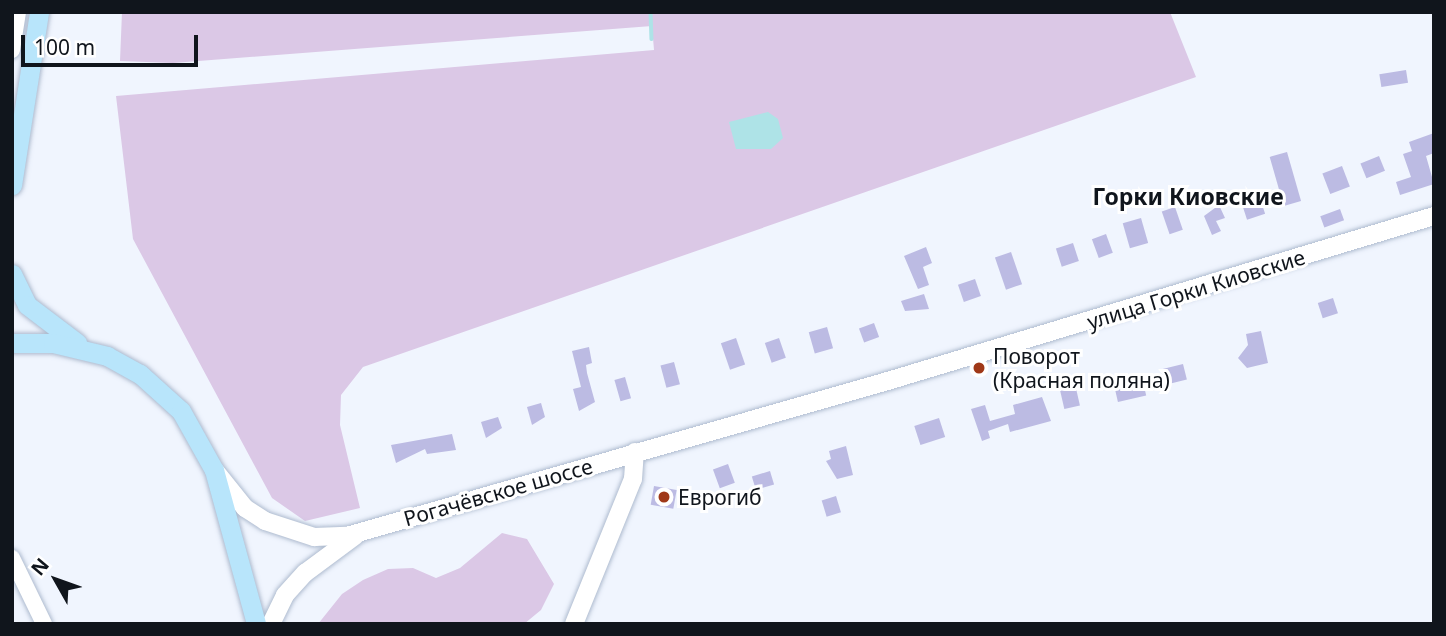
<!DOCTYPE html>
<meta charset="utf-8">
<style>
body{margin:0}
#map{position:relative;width:1446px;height:636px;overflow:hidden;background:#f0f5fe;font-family:"Noto Sans",sans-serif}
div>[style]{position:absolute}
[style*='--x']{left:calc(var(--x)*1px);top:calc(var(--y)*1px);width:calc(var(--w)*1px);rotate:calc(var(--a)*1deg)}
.green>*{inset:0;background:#dbc8e6}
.water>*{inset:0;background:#aee3e7}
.stream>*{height:3.5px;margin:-1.75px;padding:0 1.75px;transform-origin:1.75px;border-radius:1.75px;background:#aee3e7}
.building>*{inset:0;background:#bcbbe3;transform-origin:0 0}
.roads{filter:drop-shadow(0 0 2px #aebbcf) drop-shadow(0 0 2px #aebbcf)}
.tertiary>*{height:16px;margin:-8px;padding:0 8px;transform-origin:8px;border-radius:8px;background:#fff}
.secondary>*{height:18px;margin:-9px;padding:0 9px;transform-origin:9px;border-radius:9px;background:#fff}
.primary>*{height:19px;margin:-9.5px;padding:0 9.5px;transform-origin:9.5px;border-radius:9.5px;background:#b8e5fb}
.dots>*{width:19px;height:19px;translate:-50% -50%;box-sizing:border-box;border:4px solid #fff;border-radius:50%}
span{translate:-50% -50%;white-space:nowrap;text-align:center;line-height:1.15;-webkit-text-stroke:6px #fff;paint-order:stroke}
.street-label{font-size:21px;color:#10151c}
.poi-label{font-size:21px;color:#10151c}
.left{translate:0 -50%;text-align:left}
.neighbourhood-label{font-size:23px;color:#10151c;font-weight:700}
.frame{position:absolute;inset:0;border:14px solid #10151c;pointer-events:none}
.north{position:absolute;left:21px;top:545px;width:70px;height:70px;-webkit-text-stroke:5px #fff;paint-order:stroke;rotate:310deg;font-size:19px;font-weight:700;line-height:28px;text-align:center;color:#10151c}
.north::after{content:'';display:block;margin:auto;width:24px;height:32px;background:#10151c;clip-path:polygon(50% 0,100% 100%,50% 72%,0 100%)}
.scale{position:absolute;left:21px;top:35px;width:177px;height:32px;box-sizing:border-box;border:4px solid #10151c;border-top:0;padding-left:9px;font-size:21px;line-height:24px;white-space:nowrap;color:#10151c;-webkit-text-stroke:5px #fff;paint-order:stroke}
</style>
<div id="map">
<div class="green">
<div style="clip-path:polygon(122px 12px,1170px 12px,1196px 77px,363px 367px,341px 395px,340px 425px,360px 508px,305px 521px,272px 498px,133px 239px,116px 96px,654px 50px,652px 26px,173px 63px,120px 61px)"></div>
<div style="clip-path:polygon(502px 533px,527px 539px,554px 584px,541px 610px,524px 624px,318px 624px,342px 594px,363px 580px,388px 569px,413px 568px,436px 578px,460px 568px)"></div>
</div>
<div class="water">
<div style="clip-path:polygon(768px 112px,778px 119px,783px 138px,771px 149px,736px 149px,729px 122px)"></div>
</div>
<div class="stream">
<div style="--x:651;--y:12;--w:27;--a:88"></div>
</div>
<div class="building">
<div style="left:1406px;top:70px;width:13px;height:27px;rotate:81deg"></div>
<div style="clip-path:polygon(1434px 133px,1434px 153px,1426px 156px,1434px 184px,1400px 195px,1396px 182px,1411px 177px,1403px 154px,1412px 151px,1409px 142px)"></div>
<div style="left:1287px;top:152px;width:51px;height:18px;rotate:74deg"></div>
<div style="left:1379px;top:156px;width:16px;height:20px;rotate:68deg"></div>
<div style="left:1342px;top:166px;width:22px;height:21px;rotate:69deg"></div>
<div style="left:1258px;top:192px;width:23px;height:19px;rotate:72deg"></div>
<div style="clip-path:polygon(1219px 205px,1225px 218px,1216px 221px,1221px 231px,1212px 235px,1204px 216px)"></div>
<div style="left:1175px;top:207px;width:24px;height:14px;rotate:71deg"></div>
<div style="left:1340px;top:209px;width:12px;height:21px;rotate:70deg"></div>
<div style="left:1141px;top:218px;width:26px;height:19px;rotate:74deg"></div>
<div style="left:1106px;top:234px;width:20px;height:15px;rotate:70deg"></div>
<div style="left:1073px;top:243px;width:19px;height:18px;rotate:72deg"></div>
<div style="clip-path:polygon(926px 247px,932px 263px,923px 267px,929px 285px,918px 289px,904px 256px)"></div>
<div style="left:1011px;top:252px;width:34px;height:17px;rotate:71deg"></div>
<div style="left:975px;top:279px;width:18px;height:18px;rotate:71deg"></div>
<div style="clip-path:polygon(924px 294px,929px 309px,905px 311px,901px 301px)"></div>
<div style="left:1333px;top:298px;width:16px;height:16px;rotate:72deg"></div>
<div style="left:874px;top:323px;width:15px;height:16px;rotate:70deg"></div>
<div style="left:827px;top:327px;width:22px;height:19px;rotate:74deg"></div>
<div style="clip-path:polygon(1261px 331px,1268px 363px,1247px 368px,1238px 358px,1248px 345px,1246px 334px)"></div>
<div style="left:736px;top:338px;width:28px;height:16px;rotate:71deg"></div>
<div style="left:779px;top:338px;width:21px;height:15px;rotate:71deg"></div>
<div style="clip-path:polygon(589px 347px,592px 363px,586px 365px,587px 373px,595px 402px,579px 411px,573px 389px,581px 387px,572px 351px)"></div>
<div style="left:674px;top:362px;width:23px;height:14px;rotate:75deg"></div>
<div style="left:1183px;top:364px;width:16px;height:23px;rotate:76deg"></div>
<div style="left:1141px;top:373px;width:23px;height:29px;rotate:77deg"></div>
<div style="left:625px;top:377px;width:22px;height:11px;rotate:74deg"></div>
<div style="left:1075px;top:384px;width:22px;height:16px;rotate:77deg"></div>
<div style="clip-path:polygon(1042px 397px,1051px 421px,1010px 432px,1008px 424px,988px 431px,990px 438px,982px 441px,971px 409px,985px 405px,990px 421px,1015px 414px,1013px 405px)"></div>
<div style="clip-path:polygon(541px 403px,545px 417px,532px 425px,527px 407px)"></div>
<div style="clip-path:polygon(498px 417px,502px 428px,486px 438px,481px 422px)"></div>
<div style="left:939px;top:418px;width:20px;height:26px;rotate:72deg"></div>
<div style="clip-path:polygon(452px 434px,456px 450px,427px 454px,425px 449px,396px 463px,391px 445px)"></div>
<div style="clip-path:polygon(846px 446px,853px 475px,837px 479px,826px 461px,831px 459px,829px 451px)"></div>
<div style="left:728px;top:464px;width:20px;height:16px;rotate:70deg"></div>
<div style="left:770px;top:471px;width:14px;height:19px;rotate:73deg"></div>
<div style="left:654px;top:486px;width:23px;height:19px;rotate:10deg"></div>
<div style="left:836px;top:496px;width:17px;height:15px;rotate:73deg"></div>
</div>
<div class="roads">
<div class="tertiary">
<div style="--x:12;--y:50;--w:38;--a:-81"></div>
<div style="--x:12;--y:558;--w:73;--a:64.1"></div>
</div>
<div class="secondary">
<div style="--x:216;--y:472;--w:46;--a:51.1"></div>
<div style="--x:245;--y:508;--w:24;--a:33"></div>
<div style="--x:265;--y:521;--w:52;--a:18.1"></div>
<div style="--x:314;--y:537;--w:33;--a:-2"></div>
<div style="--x:347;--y:536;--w:566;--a:-16"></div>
<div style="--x:891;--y:380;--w:567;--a:-16.81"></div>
<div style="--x:271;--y:624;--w:32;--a:-64"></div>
<div style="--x:285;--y:595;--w:30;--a:-48"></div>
<div style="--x:305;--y:573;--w:62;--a:-36.5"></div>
<div style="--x:574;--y:624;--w:157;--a:-67.9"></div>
<div style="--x:633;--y:479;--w:27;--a:-86"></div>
</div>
<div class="primary">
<div style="--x:12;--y:185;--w:175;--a:-81.1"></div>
<div style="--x:12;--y:274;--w:34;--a:64"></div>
<div style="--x:27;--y:305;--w:63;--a:37.2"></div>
<div style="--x:12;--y:343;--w:41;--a:0"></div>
<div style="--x:53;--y:343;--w:56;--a:13.5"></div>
<div style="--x:107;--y:356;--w:38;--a:29"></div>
<div style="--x:140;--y:374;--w:55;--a:42.1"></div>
<div style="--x:181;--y:411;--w:68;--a:60.8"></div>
<div style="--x:214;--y:470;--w:160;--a:74.7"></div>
</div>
</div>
<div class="dots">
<div style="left:979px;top:368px;background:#9f3818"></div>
<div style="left:664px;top:497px;background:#9f3818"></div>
</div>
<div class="street-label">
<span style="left:1196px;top:289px;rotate:-17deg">улица Горки Киовские</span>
<span style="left:498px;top:492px;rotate:-16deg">Рогачёвское шоссе</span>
</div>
<div class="poi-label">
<span class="left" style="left:993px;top:368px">Поворот<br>(Красная поляна)</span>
<span class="left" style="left:678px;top:497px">Еврогиб</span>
</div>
<div class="neighbourhood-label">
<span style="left:1188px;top:196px">Горки Киовские</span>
</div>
<div class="frame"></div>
<div class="north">N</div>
<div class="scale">100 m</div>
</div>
